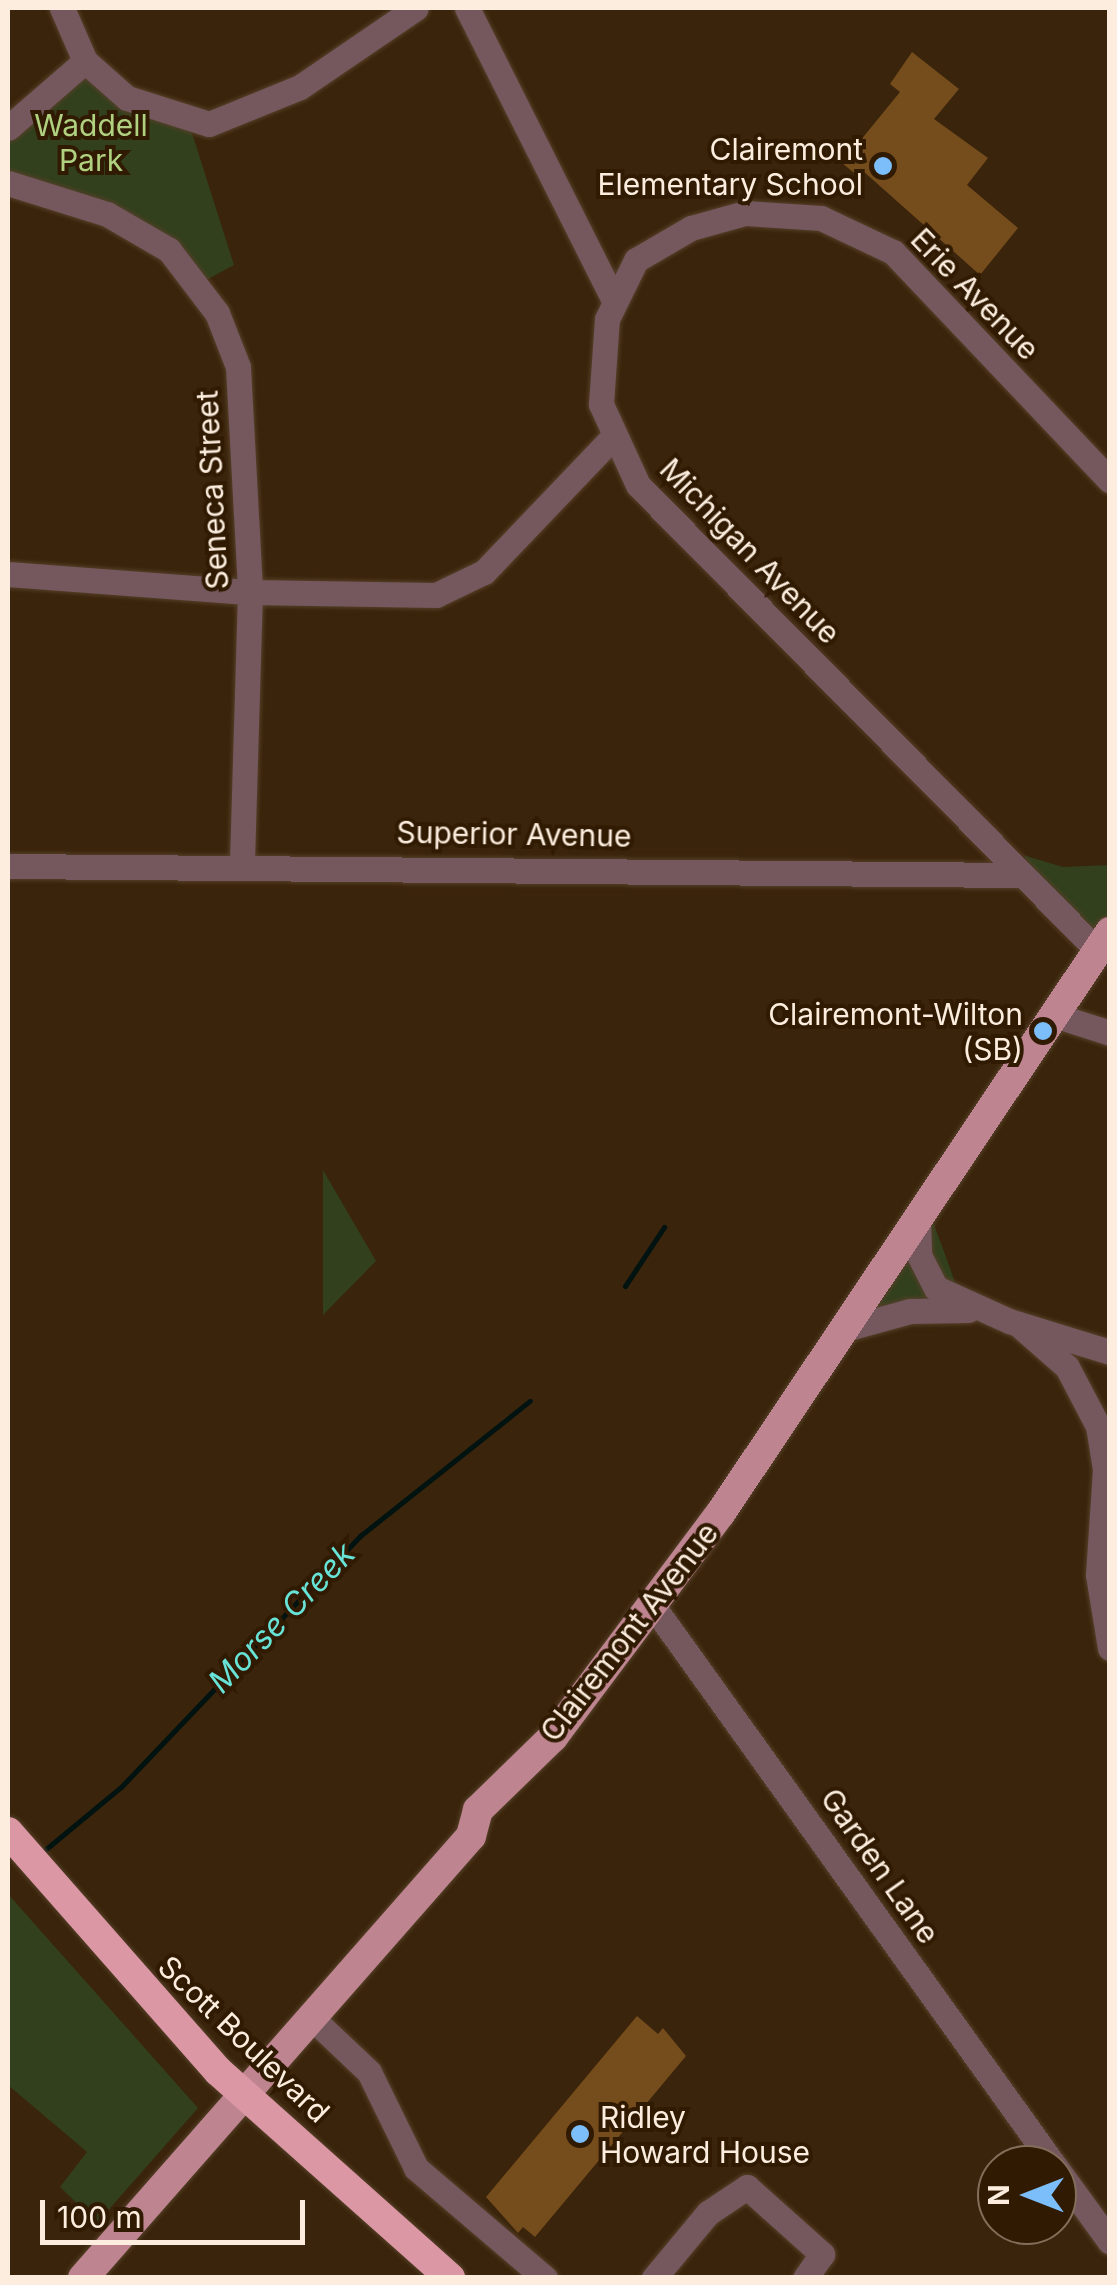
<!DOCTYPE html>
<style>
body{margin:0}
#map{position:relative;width:1117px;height:2285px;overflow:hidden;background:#3a240b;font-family:Inter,sans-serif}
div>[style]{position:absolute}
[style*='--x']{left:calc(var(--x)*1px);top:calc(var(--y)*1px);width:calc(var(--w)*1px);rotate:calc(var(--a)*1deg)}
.green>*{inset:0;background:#32401d}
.stream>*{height:5px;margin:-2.5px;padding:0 2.5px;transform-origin:2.5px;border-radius:2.5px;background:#001311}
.building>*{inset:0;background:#754c1c}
.roads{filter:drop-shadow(0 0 2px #554029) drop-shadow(0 0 2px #554029)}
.minor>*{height:25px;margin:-12.5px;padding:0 12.5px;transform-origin:12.5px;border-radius:12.5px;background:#74585d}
.major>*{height:30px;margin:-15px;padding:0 15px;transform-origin:15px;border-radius:15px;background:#be8590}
.highway>*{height:30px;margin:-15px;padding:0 15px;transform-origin:15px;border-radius:15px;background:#db97a4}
.dots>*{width:28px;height:28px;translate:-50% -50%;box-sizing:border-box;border:5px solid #301a02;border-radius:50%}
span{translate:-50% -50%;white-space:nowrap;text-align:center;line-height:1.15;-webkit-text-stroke:8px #301a02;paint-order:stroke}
.park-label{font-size:30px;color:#b0d180}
.poi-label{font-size:30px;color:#fcedde}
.right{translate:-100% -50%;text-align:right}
.left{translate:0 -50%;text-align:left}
.street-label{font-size:30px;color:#fcedde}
.water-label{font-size:32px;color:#68e3d7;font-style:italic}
.frame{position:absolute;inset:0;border:10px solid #fcedde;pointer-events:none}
.north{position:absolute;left:977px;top:2145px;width:100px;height:100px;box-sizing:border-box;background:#301a02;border:2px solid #826e5a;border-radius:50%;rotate:270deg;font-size:28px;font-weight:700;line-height:40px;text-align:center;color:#fcedde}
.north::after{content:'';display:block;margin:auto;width:35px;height:45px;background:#7cbef9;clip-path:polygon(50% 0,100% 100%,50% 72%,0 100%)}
.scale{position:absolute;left:40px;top:2200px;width:265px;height:45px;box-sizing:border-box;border:5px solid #fcedde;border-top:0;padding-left:12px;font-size:30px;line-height:35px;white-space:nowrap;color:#fcedde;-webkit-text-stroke:8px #301a02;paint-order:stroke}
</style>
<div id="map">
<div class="green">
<div style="clip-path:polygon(85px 69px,185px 111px,234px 265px,199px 284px,186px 261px,8px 178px,8px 135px)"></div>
<div style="clip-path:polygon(1023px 855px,1063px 867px,1109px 865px,1109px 923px,1095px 951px)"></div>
<div style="clip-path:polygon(323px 1170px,376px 1261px,323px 1315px)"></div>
<div style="clip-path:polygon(927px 1205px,955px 1282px,993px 1314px,865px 1321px)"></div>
<div style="clip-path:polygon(8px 1894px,198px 2108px,97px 2223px,60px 2187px,87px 2152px,8px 2085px)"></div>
</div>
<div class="stream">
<div style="--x:625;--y:1286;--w:71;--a:-56.5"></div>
<div style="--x:46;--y:1849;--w:97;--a:-39.6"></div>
<div style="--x:121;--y:1787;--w:347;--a:-46.4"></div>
<div style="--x:360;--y:1536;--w:217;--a:-38.5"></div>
</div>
<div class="building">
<div style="clip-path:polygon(912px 52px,959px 89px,934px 119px,988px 158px,967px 185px,1018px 228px,980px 275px,863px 171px,859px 177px,842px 163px,900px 92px,890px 84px)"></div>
<div style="clip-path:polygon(637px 2016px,658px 2034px,663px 2028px,686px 2056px,535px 2237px,523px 2227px,518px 2233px,486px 2197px)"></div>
</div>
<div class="roads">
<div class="minor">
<div style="--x:62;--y:8;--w:58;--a:66.5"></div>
<div style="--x:85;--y:61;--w:56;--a:41.4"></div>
<div style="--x:127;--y:98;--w:86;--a:17.6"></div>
<div style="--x:209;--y:124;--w:98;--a:-22.1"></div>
<div style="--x:300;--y:87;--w:140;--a:-34.3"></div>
<div style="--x:467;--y:8;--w:327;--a:63.3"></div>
<div style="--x:8;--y:128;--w:102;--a:-41"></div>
<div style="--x:8;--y:183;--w:104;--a:17.4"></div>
<div style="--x:107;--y:214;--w:72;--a:30.1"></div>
<div style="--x:169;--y:250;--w:79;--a:52.7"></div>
<div style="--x:217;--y:313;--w:58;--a:68.7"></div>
<div style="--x:238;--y:367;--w:225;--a:86.9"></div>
<div style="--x:250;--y:592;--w:271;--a:91.7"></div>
<div style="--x:8;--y:574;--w:243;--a:4.3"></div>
<div style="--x:250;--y:592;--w:186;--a:0.9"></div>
<div style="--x:436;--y:595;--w:53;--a:-25.6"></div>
<div style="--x:484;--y:572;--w:184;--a:-46.3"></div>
<div style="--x:8;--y:866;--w:1011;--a:0.51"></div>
<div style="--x:1097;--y:950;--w:653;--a:-134.63"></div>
<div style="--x:638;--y:485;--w:89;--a:-114.6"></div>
<div style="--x:601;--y:404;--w:85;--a:-86"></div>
<div style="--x:607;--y:319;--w:66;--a:-63.8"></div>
<div style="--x:636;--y:260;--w:64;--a:-30.2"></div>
<div style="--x:691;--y:228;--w:56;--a:-15.5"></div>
<div style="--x:745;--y:213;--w:76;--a:3.8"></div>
<div style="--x:821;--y:218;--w:80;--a:25.3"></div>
<div style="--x:893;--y:252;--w:315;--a:46.5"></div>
<div style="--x:1054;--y:1015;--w:59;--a:17.8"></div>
<div style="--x:918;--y:1220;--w:35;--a:88"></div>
<div style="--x:919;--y:1255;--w:37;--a:63"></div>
<div style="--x:936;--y:1288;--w:80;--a:24.3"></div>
<div style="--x:1009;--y:1321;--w:106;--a:17.1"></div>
<div style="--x:1018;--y:1324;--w:65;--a:41.3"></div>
<div style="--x:1067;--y:1367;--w:67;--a:62.3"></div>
<div style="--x:1098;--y:1426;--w:44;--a:80.8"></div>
<div style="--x:1105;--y:1469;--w:106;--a:93.8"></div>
<div style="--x:1098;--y:1575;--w:74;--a:80.7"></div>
<div style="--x:845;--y:1329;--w:67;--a:-15.5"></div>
<div style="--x:910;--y:1311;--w:58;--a:-1"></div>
<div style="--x:653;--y:1606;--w:688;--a:54.35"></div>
<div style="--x:313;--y:2019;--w:77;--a:43.4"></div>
<div style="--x:369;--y:2072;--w:107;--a:63.9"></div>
<div style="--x:416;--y:2168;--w:170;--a:40.5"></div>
<div style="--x:1057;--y:2169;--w:90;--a:54"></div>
<div style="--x:654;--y:2278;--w:85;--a:-50.3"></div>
<div style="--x:708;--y:2213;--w:47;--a:-33.7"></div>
<div style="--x:747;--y:2187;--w:101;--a:41.8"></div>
<div style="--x:822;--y:2254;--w:29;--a:125"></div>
</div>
<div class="major">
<div style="--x:83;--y:2278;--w:588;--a:-48.72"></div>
<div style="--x:471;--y:1836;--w:27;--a:-75"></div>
<div style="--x:478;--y:1810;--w:105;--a:-44.2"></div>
<div style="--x:553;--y:1737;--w:279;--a:-53.2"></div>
<div style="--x:720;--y:1514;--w:701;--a:-56.17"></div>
</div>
<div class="highway">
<div style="--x:8;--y:1832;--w:318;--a:48.7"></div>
<div style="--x:218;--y:2071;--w:311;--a:41.7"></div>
</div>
</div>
<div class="dots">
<div style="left:883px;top:166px;background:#7cbef9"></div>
<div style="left:1043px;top:1031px;background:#7cbef9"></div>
<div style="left:580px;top:2134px;background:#7cbef9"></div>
</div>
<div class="park-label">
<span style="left:91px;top:142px">Waddell<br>Park</span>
</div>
<div class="poi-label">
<span class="right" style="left:863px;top:166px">Clairemont<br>Elementary School</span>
<span class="right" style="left:1023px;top:1031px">Clairemont-Wilton<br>(SB)</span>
<span class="left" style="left:600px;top:2134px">Ridley<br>Howard House</span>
</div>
<div class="street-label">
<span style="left:975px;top:294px;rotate:46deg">Erie Avenue</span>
<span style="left:212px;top:490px;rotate:-93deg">Seneca Street</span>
<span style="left:750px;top:551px;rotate:46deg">Michigan Avenue</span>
<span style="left:514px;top:834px;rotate:1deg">Superior Avenue</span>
<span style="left:629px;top:1632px;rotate:-52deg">Clairemont Avenue</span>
<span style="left:880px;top:1866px;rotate:55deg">Garden Lane</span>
<span style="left:244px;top:2039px;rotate:44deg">Scott Boulevard</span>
</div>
<div class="water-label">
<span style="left:282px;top:1618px;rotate:-46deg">Morse Creek</span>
</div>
<div class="frame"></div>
<div class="north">N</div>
<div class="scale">100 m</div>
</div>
